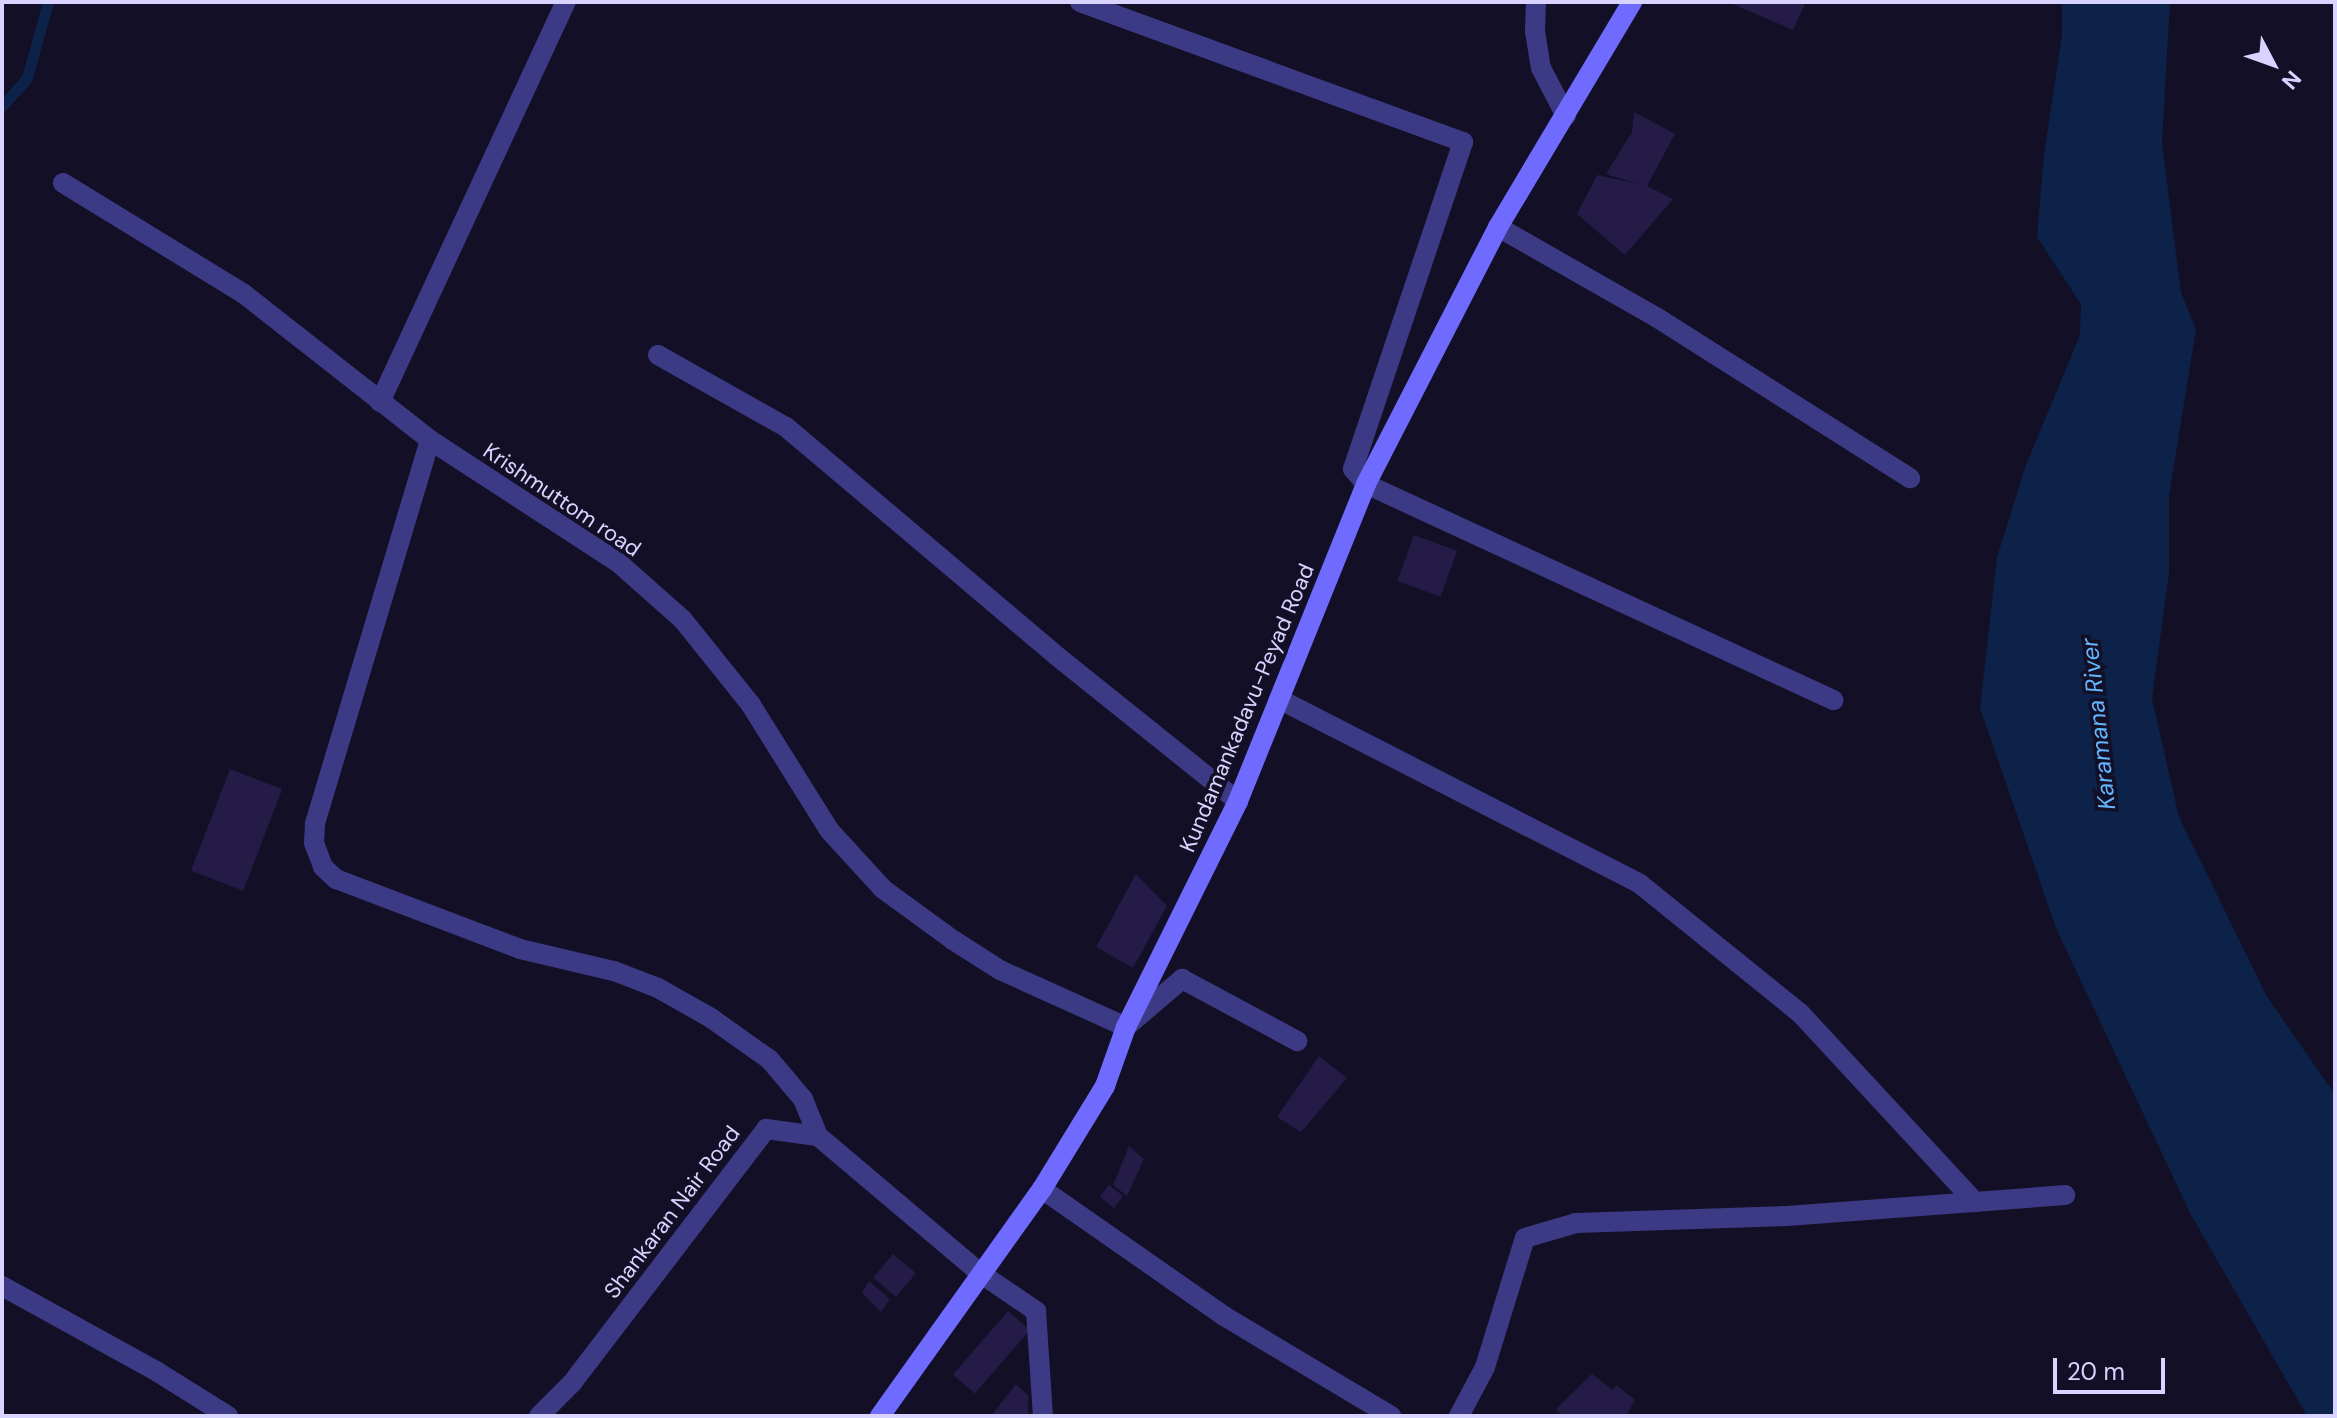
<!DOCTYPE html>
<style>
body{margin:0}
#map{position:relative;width:2337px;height:1418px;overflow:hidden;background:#130f26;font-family:"DM Sans",sans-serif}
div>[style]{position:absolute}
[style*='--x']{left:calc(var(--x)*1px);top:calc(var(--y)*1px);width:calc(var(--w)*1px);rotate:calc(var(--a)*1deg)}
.water>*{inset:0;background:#0c2248}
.stream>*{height:11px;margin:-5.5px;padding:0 5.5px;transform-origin:5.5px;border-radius:5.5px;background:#0c2248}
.building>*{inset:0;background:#241b47;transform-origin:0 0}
.lane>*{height:20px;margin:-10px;padding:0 10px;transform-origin:10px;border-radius:10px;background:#3d3a85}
.street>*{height:20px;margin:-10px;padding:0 10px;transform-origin:10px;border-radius:10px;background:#3d3a85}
.secondary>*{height:20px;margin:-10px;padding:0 10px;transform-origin:10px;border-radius:10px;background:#6f6bff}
span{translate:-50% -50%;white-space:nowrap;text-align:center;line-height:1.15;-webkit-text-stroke:7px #130f26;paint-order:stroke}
.street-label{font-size:22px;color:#d9d4ff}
.water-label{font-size:24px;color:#62b6ff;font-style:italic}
.frame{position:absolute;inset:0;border:4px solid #d9d4ff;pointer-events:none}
.north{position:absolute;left:2233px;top:24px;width:80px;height:80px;-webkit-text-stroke:6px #130f26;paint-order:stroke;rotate:131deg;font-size:22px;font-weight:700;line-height:32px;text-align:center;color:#d9d4ff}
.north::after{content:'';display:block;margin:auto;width:28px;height:36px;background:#d9d4ff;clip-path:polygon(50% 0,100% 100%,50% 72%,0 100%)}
.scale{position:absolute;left:2053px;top:1358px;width:112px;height:36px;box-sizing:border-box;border:4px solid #d9d4ff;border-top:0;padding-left:10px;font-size:24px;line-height:28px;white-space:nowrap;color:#d9d4ff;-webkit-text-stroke:6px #130f26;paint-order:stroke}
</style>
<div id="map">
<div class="water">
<div style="clip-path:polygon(2062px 2px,2170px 2px,2162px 142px,2181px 293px,2196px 329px,2169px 496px,2169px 572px,2152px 699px,2179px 817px,2266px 995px,2335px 1095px,2335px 1416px,2307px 1416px,2190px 1213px,2056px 928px,1980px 708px,1997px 557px,2026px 465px,2080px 335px,2081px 304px,2037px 237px,2044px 154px,2062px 36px)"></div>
</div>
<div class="stream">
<div style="--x:2;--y:106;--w:38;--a:-48"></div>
<div style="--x:27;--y:78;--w:79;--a:-74.6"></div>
</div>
<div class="building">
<div style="clip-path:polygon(1728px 2px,1806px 2px,1793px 30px)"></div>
<div style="clip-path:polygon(1634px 112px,1675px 134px,1647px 186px,1673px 199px,1625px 255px,1577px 214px,1597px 175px,1638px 184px,1606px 174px,1632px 132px)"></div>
<div style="left:1414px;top:535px;width:46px;height:49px;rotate:20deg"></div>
<div style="left:230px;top:769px;width:56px;height:109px;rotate:21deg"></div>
<div style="clip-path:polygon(1136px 874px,1167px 906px,1133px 968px,1096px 947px)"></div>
<div style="clip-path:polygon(1319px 1056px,1347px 1078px,1301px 1132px,1277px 1117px)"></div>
<div style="clip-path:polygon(1129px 1146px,1144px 1159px,1127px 1196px,1113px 1185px)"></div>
<div style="left:1109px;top:1185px;width:18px;height:15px;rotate:38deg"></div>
<div style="left:893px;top:1254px;width:30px;height:31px;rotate:40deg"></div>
<div style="clip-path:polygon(869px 1281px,890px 1299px,881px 1312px,862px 1293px)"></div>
<div style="left:1008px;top:1311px;width:29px;height:84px;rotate:41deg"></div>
<div style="clip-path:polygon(1592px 1374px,1613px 1390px,1616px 1385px,1635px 1400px,1626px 1416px,1562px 1416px,1556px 1409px)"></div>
<div style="clip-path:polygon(1016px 1384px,1028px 1395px,1028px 1416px,991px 1416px)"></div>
</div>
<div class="lane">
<div style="--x:1366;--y:484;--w:515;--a:24.82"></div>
</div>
<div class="street">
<div style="--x:1080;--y:2;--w:408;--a:20.1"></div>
<div style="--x:1463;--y:142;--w:345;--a:108.6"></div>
<div style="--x:1353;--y:469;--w:20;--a:49"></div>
<div style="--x:1536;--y:2;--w:29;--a:92"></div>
<div style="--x:1535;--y:31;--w:37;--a:81"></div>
<div style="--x:1541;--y:68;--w:54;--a:62.5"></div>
<div style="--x:63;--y:183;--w:212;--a:31.5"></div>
<div style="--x:244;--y:294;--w:236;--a:38.1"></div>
<div style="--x:430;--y:440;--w:227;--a:33.1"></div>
<div style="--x:620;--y:564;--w:84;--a:41.6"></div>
<div style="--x:683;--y:620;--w:109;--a:51.3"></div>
<div style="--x:751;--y:705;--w:147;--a:58"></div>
<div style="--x:829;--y:830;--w:80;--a:47.5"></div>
<div style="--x:883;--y:889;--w:87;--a:36.1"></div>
<div style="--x:953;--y:940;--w:56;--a:32.6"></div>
<div style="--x:1000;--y:970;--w:138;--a:24.3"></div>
<div style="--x:1126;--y:1027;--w:74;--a:-40.6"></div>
<div style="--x:1182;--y:979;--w:131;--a:28.3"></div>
<div style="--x:1498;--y:227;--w:182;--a:29.7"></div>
<div style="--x:1656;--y:317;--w:301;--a:32.4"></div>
<div style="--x:658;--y:355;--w:147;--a:29.4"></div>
<div style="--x:786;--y:427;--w:356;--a:40.2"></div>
<div style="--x:1058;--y:657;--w:231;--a:38.7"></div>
<div style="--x:380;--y:402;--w:441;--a:-65.1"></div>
<div style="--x:430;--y:440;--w:401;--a:106.7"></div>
<div style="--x:315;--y:824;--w:19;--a:93"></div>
<div style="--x:314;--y:843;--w:26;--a:69"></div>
<div style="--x:323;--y:867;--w:18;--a:43"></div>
<div style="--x:336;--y:879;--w:197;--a:20.8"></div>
<div style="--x:520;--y:949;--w:97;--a:13.2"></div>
<div style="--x:614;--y:971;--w:47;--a:21.1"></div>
<div style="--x:658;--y:988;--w:61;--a:29.5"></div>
<div style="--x:711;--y:1018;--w:72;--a:35.4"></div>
<div style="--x:770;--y:1060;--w:51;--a:49.8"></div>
<div style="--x:803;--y:1099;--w:40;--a:68"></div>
<div style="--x:1279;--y:699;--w:406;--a:27.1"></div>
<div style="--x:1640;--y:884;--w:206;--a:38.9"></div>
<div style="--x:1800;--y:1013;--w:258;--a:47.2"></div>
<div style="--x:1042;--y:1189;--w:222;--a:34.9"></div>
<div style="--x:1224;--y:1316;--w:195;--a:30.9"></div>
<div style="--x:2;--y:1286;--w:176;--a:28.9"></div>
<div style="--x:156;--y:1371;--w:85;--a:32"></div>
<div style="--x:539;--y:1416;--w:47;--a:-45"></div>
<div style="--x:572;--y:1383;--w:320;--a:-52.6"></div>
<div style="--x:766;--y:1129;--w:52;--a:7.7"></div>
<div style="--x:818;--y:1136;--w:212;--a:40.2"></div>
<div style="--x:980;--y:1273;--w:68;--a:34.2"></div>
<div style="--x:1036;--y:1311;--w:105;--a:86.2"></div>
<div style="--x:1459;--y:1416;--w:55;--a:-62"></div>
<div style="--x:1485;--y:1367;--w:135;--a:-72.8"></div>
<div style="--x:1525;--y:1238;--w:53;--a:-16.4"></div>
<div style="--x:1576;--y:1223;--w:211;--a:-1.9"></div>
<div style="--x:1787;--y:1216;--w:279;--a:-4.3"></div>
</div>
<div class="secondary">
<div style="--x:880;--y:1416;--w:279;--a:-54.5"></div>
<div style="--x:1042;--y:1189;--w:121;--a:-58.5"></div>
<div style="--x:1105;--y:1086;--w:63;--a:-70.4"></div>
<div style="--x:1126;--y:1027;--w:252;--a:-63.6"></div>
<div style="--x:1238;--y:801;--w:342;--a:-68"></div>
<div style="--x:1366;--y:484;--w:289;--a:-62.8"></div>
<div style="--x:1498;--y:227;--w:262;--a:-59.2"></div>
</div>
<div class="street-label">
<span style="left:562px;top:500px;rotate:34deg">Krishmuttom road</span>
<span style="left:1247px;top:708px;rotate:-67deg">Kundamankadavu-Peyad Road</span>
<span style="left:672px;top:1212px;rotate:-53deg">Shankaran Nair Road</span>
</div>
<div class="water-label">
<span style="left:2098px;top:724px;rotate:-96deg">Karamana River</span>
</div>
<div class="frame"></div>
<div class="north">N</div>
<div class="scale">20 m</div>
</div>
